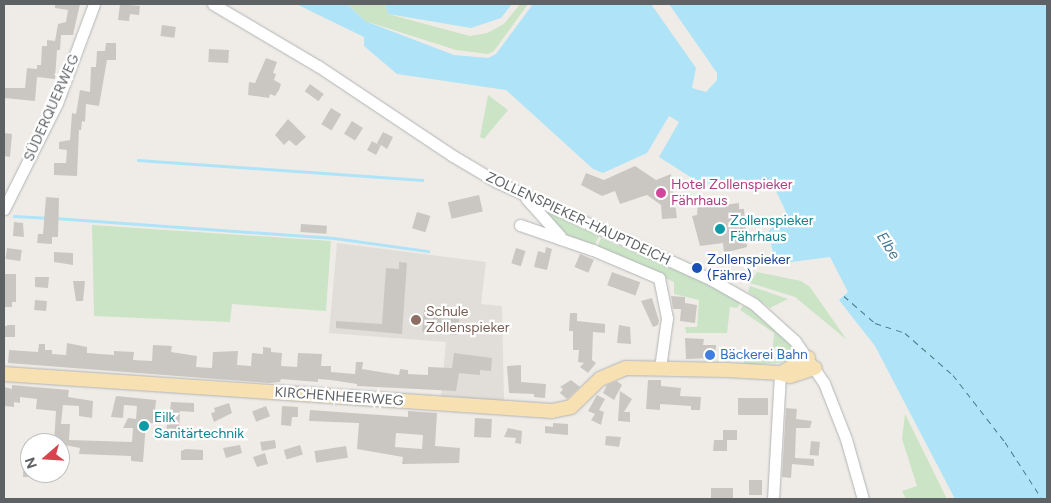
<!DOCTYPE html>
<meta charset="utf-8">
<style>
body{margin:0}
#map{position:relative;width:1051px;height:503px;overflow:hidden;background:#efece7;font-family:Figtree,sans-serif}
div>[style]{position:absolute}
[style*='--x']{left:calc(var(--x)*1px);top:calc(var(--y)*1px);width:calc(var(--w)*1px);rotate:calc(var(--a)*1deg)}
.education>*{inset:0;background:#e1ddd8}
.green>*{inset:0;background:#cbe4c6}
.water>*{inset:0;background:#afe3f7}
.stream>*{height:2.5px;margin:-1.25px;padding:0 1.25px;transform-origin:1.25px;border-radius:1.25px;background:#afe3f7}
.ferry>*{height:1px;margin-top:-0.5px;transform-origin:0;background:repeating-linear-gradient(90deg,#467a97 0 6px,transparent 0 11px)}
.building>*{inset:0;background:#cac7c3;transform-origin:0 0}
.roads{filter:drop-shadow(0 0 1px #b2b4b7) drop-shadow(0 0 1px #b2b4b7)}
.minor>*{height:11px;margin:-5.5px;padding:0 5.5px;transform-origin:5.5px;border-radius:5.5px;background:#fff}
.major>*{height:14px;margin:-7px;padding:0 7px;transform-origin:7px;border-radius:7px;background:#f7e1b3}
.dots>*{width:14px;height:14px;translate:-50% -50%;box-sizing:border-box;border:2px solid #fff;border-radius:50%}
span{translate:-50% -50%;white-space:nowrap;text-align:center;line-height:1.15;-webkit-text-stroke:4.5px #fff;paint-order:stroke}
.street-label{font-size:14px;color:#5e6265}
.hotel-label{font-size:14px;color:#b23c85}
.left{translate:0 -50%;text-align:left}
.culture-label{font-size:14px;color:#0d838f}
.transit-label{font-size:14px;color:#164399}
.education-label{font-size:14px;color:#785e54}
.shop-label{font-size:14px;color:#366cbe}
.water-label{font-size:15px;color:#467a97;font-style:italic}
.frame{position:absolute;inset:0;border:5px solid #5e6265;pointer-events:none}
.north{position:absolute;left:20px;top:433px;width:50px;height:50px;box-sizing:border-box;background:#fff;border:1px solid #bfc0c1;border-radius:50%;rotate:251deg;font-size:14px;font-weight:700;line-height:20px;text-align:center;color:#5e6265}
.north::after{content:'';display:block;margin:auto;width:18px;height:22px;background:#d8434f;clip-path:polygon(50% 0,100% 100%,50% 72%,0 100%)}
</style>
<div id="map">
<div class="education">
<div style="clip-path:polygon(337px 243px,486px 262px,481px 304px,502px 306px,504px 402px,441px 397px,446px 342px,329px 333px)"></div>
</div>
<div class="green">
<div style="clip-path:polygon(347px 4px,385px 4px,388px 14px,470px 36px,487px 33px,504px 24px,520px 4px,528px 4px,494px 51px,488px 54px,456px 50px,365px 21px)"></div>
<div style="clip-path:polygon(488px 95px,508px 110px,484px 139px,480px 137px)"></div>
<div style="clip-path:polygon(538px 208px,599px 236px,594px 246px,563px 234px)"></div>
<div style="clip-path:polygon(92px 225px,331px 241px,326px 311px,232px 304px,230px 322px,94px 316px)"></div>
<div style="clip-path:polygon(601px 238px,710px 285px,741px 302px,737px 308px,730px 307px,727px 333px,686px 333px,685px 327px,697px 327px,699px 300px,674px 294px,674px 282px,597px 248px)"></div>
<div style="clip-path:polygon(757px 272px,801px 281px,810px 287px,847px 340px,795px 297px,750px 283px)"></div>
<div style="clip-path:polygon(750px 286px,788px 299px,770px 308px,748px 292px)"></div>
<div style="clip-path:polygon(744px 304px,791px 343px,796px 352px,795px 358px,780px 363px,744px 365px,744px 355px,748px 353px,751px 360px,778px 357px,773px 346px,774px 333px,740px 310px)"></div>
<div style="clip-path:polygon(905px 414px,947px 499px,906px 499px,902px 491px,917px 486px,902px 439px)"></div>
</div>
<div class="water">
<div style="clip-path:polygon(296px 4px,347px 4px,365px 21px,454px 55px,488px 58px,496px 54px,533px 4px,651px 4px,696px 68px,692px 88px,706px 92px,717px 80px,717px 73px,669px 4px,1047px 4px,1047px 499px,955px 499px,875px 346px,839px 300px,848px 292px,830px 257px,776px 264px,768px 232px,786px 212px,775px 189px,751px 183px,700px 183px,659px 157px,679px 122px,669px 116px,647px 153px,603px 173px,593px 169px,506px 90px,397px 74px,364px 46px,364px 37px)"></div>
<div style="clip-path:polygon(385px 4px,512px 4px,501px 18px,471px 28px,388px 14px)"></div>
</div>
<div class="stream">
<div style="--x:138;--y:160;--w:285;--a:4"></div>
<div style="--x:14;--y:216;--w:33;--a:3"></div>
<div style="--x:55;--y:218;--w:280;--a:4.1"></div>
<div style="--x:334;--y:238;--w:95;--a:7.9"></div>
</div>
<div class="ferry">
<div style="--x:844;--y:296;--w:41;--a:41.1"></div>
<div style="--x:875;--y:323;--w:32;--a:18"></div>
<div style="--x:905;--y:333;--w:64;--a:41.2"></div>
<div style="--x:953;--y:375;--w:85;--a:52.2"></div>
<div style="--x:1005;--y:442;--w:68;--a:57"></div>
</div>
<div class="building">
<div style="clip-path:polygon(55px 4px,80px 4px,73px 35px,61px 35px,60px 50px,57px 50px,55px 79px,37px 77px,35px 101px,4px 98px,4px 88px,25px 88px,27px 68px,37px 69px,37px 65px,41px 65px,42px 46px,47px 46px,47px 40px,55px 41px,58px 24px,66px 22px,68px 10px,55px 8px)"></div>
<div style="clip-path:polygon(120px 4px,140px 6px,139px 15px,130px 14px,129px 21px,118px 20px)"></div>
<div style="left:162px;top:25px;width:14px;height:11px;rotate:8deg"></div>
<div style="clip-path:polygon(106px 43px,116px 43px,116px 60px,107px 60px,99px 106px,86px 104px,85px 122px,82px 121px,81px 130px,79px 130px,77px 176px,54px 175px,54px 163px,66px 163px,67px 150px,59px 149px,59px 142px,70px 140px,72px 113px,76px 114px,80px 90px,90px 92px,91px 67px,96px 67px,97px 51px,105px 51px)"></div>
<div style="left:209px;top:49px;width:20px;height:13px;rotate:3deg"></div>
<div style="clip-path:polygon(266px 58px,277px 62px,273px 73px,276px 74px,274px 80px,281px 84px,279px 90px,275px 96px,270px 94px,269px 98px,248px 95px,249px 82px,255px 83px)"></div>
<div style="left:310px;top:84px;width:17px;height:9px;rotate:36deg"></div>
<div style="left:331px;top:108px;width:12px;height:19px;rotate:31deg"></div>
<div style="clip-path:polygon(288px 119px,306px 137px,296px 146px,289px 140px,284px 145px,275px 135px)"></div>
<div style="left:352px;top:121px;width:13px;height:15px;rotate:32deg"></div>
<div style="clip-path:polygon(383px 132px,393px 137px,387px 149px,381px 145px,376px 155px,367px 150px,372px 141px,379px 145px,377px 143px)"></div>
<div style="clip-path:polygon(4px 133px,12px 134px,10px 157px,4px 156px)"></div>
<div style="clip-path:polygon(635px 166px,656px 180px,671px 174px,677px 218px,662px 219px,661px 205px,647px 195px,620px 204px,615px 191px,602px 196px,581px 185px,586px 173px,604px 180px)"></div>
<div style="left:479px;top:195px;width:17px;height:32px;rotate:77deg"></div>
<div style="clip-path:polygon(46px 197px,59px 198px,58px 237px,52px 237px,52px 244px,37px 243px,38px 234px,43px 234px)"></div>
<div style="clip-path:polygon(707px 200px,708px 207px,739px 203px,739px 209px,744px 209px,747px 247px,724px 253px,723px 243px,700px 246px,692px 216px,697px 215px,698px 201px)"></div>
<div style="left:417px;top:212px;width:14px;height:17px;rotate:17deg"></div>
<div style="clip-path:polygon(14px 222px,23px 223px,24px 237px,13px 236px)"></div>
<div style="left:301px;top:224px;width:26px;height:8px;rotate:4deg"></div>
<div style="clip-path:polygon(546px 247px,552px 249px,547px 270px,534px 267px,538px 251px,545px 253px)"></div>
<div style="left:7px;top:248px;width:15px;height:11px;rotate:8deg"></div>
<div style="left:516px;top:248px;width:10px;height:16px;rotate:17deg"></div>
<div style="clip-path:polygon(54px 252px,73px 253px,73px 265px,54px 262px)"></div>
<div style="left:580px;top:254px;width:15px;height:14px;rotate:23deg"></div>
<div style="clip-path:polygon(399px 262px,407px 263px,402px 334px,336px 328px,336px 321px,382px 324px,386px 268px,399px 269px)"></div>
<div style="left:612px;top:272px;width:30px;height:14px;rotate:20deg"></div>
<div style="clip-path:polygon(4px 274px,16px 274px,16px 302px,12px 302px,12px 307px,4px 307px)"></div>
<div style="clip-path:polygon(35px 277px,49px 277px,48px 288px,35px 287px)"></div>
<div style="clip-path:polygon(73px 281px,85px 281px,83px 301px,76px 301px)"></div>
<div style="clip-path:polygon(671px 296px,685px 297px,685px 303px,697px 305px,695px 323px,680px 321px,681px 309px,673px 309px)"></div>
<div style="clip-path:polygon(652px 298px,659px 321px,658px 325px,653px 327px,641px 301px)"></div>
<div style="left:35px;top:300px;width:12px;height:10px;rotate:5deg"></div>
<div style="clip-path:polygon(432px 308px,460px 310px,458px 335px,422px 332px,424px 310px,433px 311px)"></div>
<div style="clip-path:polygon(570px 313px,577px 313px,577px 321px,605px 324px,605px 333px,593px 332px,592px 360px,596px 363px,588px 373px,580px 367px,584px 363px,578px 362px,579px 350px,573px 350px,573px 331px,569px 331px)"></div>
<div style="clip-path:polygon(8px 325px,15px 325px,15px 337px,4px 337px,4px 327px)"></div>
<div style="clip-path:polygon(619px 325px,630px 327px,631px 344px,617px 343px)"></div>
<div style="clip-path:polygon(685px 338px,704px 339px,703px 345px,716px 345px,715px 358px,686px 359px)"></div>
<div style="clip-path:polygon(67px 343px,87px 347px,87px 353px,114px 355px,114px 351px,134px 352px,133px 360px,152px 361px,153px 345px,172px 346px,171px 352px,197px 356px,196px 367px,212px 368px,213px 352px,238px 351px,237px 365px,251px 366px,252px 353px,263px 354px,263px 347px,271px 348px,271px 352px,282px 353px,281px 366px,297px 367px,298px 353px,322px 354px,321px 366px,331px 366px,331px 372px,355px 374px,356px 362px,363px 362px,362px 369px,399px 375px,400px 369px,408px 370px,408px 374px,428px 375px,428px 367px,452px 368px,454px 353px,492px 358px,491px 371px,480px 370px,480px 375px,459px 373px,456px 391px,357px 386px,357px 384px,331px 380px,318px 379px,318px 382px,281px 379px,280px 382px,269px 383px,8px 363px,9px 350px,38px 352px,39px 344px,45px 344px,45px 350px,52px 350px,52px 354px,66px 355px)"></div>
<div style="clip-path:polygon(521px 365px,521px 382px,546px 384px,545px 398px,534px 397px,534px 394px,509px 393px,507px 366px)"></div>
<div style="clip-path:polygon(571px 380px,580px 387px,567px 399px,560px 393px,563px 389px,560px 387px)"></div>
<div style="clip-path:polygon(648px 380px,661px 380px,661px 386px,681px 388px,680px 396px,701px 397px,700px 410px,691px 410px,691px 406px,660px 404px,660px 410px,646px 409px)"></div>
<div style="clip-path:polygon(617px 381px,622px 385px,614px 400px,603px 393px,607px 385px)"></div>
<div style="clip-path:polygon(12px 385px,69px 390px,68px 397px,93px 401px,92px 418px,79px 416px,79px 406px,63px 405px,61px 424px,70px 424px,69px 440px,132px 442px,133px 428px,123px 428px,128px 418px,136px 419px,137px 406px,124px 405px,123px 418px,111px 417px,116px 396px,156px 400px,155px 411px,170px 412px,171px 402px,194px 403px,194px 412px,180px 411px,179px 435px,166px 434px,167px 424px,146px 423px,143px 462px,131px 461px,131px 456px,79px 454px,80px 448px,54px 443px,56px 411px,36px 409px,37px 399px,20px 397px,20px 403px,14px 402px,14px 407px,4px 406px,4px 387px,12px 389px)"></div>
<div style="clip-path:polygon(620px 391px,632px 399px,624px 412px,630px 412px,630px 422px,618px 421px)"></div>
<div style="clip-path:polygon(597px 395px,605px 399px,599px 410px,604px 412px,601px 425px,591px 420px,595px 414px,588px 411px)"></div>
<div style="left:768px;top:398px;width:17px;height:30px;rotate:90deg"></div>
<div style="clip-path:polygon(229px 403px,232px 413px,214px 422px,211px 413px,215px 412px,214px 408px)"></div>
<div style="left:266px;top:406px;width:11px;height:15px;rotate:68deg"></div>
<div style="clip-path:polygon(282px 406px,298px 407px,298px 417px,292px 417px,291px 426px,281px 425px)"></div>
<div style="clip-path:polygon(786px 408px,797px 409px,796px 419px,812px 421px,810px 428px,796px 428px,795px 458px,814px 459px,814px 466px,792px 464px,791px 478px,782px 477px)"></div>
<div style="clip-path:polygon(evenodd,310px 410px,408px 417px,408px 411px,437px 413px,435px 446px,460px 448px,459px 463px,402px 464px,403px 457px,357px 449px,359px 423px,309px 421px,310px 410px,396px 433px,423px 435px,422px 449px,395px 447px,396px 433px)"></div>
<div style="left:475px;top:418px;width:17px;height:19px;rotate:3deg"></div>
<div style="clip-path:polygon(553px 423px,568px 424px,568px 435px,545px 433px,545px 426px,553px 427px)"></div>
<div style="clip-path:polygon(508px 428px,522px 431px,521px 444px,515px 443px,516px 438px,504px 437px)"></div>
<div style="clip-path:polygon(723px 430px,737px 430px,737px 440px,727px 440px,727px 451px,713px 451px,714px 440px,723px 440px)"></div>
<div style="clip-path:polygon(606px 436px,621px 437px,619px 447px,605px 445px)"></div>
<div style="clip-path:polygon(275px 440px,276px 448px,262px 451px,260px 442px)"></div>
<div style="left:811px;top:441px;width:9px;height:14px;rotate:6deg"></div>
<div style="clip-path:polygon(240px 445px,242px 453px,226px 458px,223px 448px)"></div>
<div style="left:300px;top:445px;width:10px;height:17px;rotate:73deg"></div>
<div style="left:346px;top:446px;width:12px;height:32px;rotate:81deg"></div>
<div style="clip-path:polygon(186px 449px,203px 450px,203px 460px,181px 460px,181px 451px)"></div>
<div style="clip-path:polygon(265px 453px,268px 464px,257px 467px,253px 457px)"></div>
<div style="clip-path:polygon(24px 456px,30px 456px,30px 477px,23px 477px)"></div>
<div style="left:749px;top:480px;width:13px;height:15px"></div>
<div style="left:711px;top:488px;width:22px;height:11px"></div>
</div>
<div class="roads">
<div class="minor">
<div style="--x:213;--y:4;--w:122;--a:30.6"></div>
<div style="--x:318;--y:66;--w:162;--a:33.7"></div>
<div style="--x:453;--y:156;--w:51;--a:30.6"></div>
<div style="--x:497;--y:182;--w:236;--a:24.5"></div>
<div style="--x:712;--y:280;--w:48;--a:29.7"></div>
<div style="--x:754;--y:304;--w:55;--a:42.1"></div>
<div style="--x:795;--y:341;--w:51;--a:55.4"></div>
<div style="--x:824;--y:383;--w:60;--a:68.6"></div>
<div style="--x:846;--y:439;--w:62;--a:74.2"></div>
<div style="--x:526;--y:198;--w:51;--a:48.2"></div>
<div style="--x:4;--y:209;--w:119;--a:-63.4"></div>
<div style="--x:57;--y:103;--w:106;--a:-69.5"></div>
<div style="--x:520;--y:225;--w:77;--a:18.9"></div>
<div style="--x:593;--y:250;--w:72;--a:23"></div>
<div style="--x:659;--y:278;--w:41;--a:78.7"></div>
<div style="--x:667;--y:318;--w:50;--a:98"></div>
<div style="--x:773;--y:499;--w:126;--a:-86.8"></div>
</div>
<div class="major">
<div style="--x:781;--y:373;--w:31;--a:-29"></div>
<div style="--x:4;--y:374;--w:549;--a:3.86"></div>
<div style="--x:552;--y:411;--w:19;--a:-12"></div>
<div style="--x:571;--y:407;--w:40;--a:-44"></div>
<div style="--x:600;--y:379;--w:28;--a:-23"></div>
<div style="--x:626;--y:368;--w:101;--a:1.1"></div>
<div style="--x:727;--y:370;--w:53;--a:3.2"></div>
<div style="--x:780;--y:373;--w:10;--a:17"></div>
<div style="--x:790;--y:376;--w:26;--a:-18"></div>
</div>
</div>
<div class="dots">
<div style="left:661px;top:193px;background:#d1479c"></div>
<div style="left:720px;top:229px;background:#0f9aa8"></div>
<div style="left:697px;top:268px;background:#1a4fb4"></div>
<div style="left:416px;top:320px;background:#8d6e63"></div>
<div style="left:710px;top:355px;background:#3f7fe0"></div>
<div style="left:144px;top:426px;background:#0f9aa8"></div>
</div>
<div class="street-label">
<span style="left:52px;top:108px;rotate:-66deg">SÜDERQUERWEG</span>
<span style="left:578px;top:219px;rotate:25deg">ZOLLENSPIEKER-HAUPTDEICH</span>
<span style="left:339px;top:397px;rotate:4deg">KIRCHENHEERWEG</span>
</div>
<div class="hotel-label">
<span class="left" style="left:671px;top:193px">Hotel Zollenspieker<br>Fährhaus</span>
</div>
<div class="culture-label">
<span class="left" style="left:730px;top:229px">Zollenspieker<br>Fährhaus</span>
<span class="left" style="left:154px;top:426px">Eilk<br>Sanitärtechnik</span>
</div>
<div class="transit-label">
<span class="left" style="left:707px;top:268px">Zollenspieker<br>(Fähre)</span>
</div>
<div class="education-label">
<span class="left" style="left:426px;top:320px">Schule<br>Zollenspieker</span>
</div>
<div class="shop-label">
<span class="left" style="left:720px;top:355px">Bäckerei Bahn</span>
</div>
<div class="water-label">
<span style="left:888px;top:246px;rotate:57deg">Elbe</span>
</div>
<div class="frame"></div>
<div class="north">N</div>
</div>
